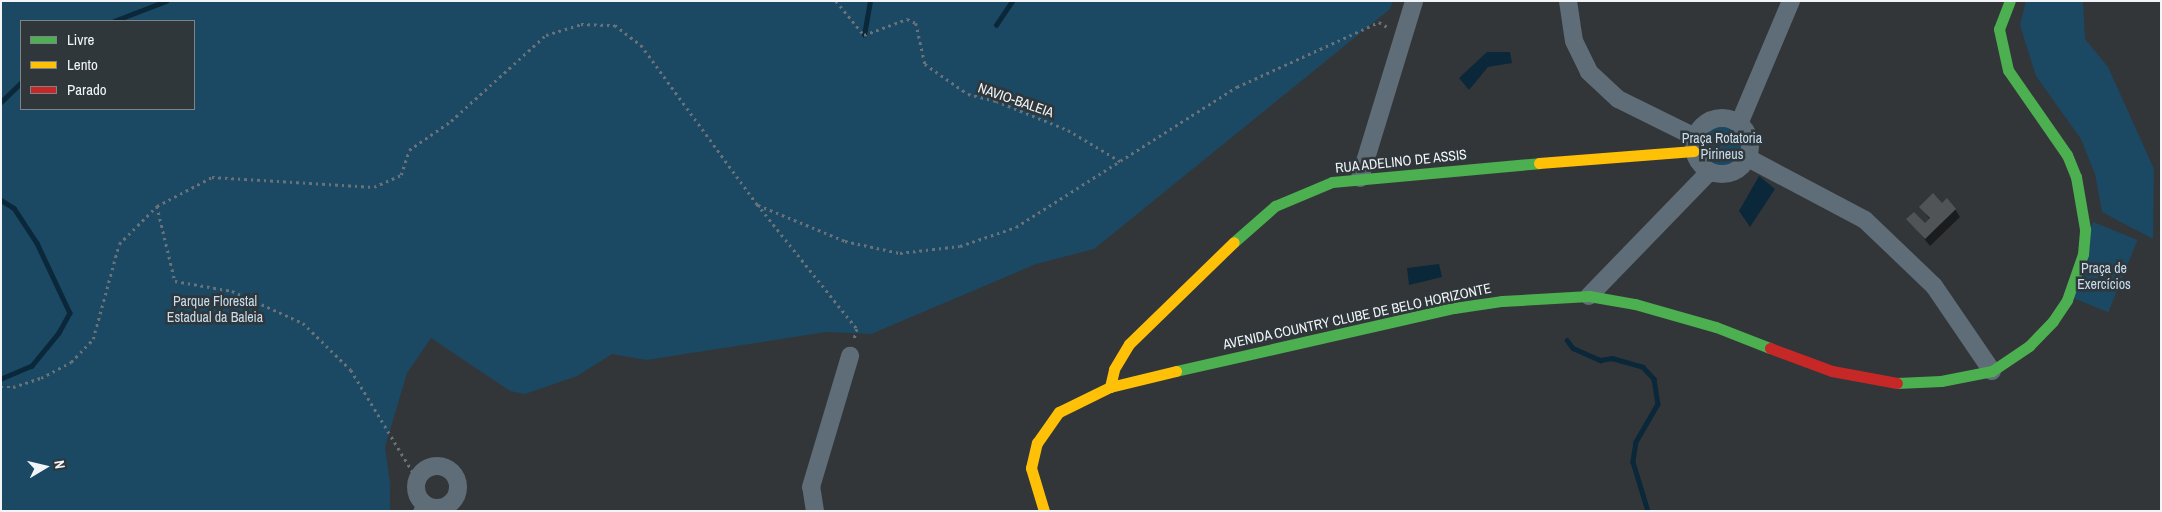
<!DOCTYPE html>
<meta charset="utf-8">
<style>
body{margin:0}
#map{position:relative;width:2162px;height:512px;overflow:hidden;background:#333638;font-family:"Archivo Narrow",sans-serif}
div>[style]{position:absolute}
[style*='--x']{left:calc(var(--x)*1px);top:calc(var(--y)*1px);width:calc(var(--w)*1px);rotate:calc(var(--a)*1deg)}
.green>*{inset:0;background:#1b4863;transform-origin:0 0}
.round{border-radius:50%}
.water>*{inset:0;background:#0a283a}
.shadow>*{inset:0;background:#0007}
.stream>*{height:4.5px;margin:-2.25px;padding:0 2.25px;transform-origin:2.25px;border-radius:2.25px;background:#0a283a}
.building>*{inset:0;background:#515456}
.path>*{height:2.5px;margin-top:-1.25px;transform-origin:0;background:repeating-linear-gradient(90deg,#697279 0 2.5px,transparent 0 6.5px)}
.lane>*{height:9px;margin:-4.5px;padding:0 4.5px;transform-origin:4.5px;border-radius:4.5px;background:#5e6d78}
.street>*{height:18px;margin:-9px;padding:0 9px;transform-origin:9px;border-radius:9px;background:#5e6d78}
.street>.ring{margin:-9px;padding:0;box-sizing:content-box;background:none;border:18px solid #5e6d78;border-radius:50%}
.fast>*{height:11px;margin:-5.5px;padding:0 5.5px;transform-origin:5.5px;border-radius:5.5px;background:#4caf50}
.slow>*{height:11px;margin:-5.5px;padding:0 5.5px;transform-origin:5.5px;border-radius:5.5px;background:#ffc107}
.jam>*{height:11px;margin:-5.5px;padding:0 5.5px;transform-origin:5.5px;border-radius:5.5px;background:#c62828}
span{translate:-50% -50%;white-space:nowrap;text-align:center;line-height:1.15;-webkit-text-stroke:5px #30373b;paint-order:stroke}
.street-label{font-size:14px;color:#f1f5f8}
.park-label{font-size:14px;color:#c7dded}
.frame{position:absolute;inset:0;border:2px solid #f1f5f8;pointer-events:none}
.legend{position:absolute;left:20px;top:20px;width:175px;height:90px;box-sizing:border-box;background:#30373b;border:1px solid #7d8387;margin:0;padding:6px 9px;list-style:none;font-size:15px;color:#f1f5f8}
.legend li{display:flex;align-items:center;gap:10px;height:25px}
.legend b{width:25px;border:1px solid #7d8387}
.north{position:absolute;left:20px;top:442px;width:50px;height:50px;-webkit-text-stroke:4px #30373b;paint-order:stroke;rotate:81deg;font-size:14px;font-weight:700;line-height:20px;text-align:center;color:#f1f5f8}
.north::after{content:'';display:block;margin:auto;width:18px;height:22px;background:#f1f5f8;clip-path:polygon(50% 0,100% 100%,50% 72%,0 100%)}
</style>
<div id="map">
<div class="green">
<div style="clip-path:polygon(evenodd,1px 1px,1393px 1px,1390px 9px,1094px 249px,1036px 264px,871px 334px,826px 332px,646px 360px,612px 354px,577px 376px,525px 394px,510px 391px,431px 338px,407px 373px,385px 447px,390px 483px,390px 511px,1px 511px,1px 1px,194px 21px,194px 109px,21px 109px,21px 21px,194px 21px)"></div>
<div style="clip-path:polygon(2026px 1px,2083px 1px,2085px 39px,2108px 67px,2154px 169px,2153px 239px,2102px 212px,2095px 174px,2081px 139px,2036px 76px,2020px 25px)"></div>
<div class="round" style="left:1697px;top:120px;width:52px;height:52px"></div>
<div style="left:2093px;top:222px;width:48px;height:78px;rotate:22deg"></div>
</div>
<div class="water">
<div style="clip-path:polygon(1487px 52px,1510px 52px,1512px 63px,1488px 67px,1469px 90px,1459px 78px)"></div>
<div style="clip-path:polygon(1759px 176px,1775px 189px,1750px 227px,1739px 211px)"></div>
<div style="clip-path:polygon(1439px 264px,1442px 277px,1409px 285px,1407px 268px)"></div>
</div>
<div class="shadow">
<div style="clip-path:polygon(1942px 205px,1955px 209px,1960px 217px,1930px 246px,1908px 219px,1925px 225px,1930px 220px,1921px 207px)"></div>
</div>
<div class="stream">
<div style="--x:114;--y:21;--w:56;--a:-21"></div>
<div style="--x:996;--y:25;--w:29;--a:-56"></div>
<div style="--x:864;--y:35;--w:35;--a:-80"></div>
<div style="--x:1;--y:102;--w:28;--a:-44"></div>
<div style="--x:1;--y:200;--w:15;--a:32"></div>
<div style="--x:14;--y:208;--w:42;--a:56.7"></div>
<div style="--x:37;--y:243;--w:77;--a:64.8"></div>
<div style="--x:70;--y:313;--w:23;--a:119"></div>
<div style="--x:59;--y:333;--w:43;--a:129.3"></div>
<div style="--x:32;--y:366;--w:34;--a:157"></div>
<div style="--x:1567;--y:340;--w:10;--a:53"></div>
<div style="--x:1573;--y:348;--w:30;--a:24"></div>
<div style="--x:1600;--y:360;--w:12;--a:-9"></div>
<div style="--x:1612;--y:358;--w:32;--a:16"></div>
<div style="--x:1643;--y:367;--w:16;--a:47"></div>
<div style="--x:1654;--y:379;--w:25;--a:81"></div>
<div style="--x:1658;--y:404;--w:44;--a:120.1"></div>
<div style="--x:1636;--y:442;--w:20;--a:99"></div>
<div style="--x:1633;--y:462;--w:51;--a:73"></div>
</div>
<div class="building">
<div style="clip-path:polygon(1933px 193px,1942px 203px,1947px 198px,1956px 209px,1925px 239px,1906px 219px,1914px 212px,1925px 223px,1930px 218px,1919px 207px)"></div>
</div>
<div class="path">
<div style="--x:836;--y:1;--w:44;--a:50.5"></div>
<div style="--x:864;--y:35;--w:46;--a:-20.4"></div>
<div style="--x:907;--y:19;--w:10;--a:24"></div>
<div style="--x:916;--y:23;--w:42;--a:77.6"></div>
<div style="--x:925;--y:64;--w:52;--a:34.9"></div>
<div style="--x:968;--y:94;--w:29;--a:14"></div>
<div style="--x:996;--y:101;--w:78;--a:21.9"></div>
<div style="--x:1068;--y:130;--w:61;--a:30.8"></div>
<div style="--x:758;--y:205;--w:94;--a:22.5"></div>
<div style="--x:845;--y:241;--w:56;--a:12.3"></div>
<div style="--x:900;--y:253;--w:60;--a:-6.7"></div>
<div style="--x:960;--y:246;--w:59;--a:-18.7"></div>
<div style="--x:1016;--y:227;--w:262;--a:-32.4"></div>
<div style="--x:1237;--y:87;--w:156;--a:-24.6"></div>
<div style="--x:1379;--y:22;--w:12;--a:31"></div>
<div style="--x:157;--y:206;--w:77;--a:76.5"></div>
<div style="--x:175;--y:281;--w:58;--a:10"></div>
<div style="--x:232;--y:291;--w:78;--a:24.3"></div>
<div style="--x:303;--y:323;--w:67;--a:44.4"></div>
<div style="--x:351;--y:370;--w:127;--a:58.8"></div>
<div style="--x:1;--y:387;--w:12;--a:0"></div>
<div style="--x:13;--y:387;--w:29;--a:-18"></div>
<div style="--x:41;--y:378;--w:34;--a:-28"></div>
<div style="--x:71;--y:362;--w:32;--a:-46"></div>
<div style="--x:93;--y:339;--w:98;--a:-74.7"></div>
<div style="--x:119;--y:244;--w:54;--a:-45"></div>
<div style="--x:157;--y:206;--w:62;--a:-27.8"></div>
<div style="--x:212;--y:177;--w:162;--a:3.5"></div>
<div style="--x:374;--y:187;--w:30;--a:-24"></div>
<div style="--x:401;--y:175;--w:26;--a:-72"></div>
<div style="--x:409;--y:150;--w:51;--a:-34.6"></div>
<div style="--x:451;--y:121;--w:128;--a:-42.2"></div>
<div style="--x:546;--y:35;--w:37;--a:-17"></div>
<div style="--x:581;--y:24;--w:34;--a:2"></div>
<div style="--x:615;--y:25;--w:33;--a:38"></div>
<div style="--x:641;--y:45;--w:197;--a:53.9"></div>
<div style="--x:757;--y:204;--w:160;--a:51.3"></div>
<div style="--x:857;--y:329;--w:11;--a:105"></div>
</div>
<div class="lane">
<div style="--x:417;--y:511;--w:11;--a:-63"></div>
</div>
<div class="street">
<div style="--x:1568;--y:1;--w:40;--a:81.5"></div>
<div style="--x:1574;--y:41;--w:34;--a:64"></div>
<div style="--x:1589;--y:72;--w:40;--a:43"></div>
<div style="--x:1618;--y:99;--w:86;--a:26.3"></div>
<div class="ring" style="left:1694px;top:118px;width:38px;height:38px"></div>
<div style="--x:1739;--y:124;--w:134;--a:-67.1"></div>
<div style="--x:1748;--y:158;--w:132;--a:27.9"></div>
<div style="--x:1865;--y:220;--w:95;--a:43.7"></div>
<div style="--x:1934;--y:286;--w:103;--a:55.7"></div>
<div style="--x:1360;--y:178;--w:185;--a:-73"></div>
<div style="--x:1589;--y:296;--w:173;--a:-45.9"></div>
<div class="ring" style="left:416px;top:466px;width:24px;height:24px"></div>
<div style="--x:815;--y:511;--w:24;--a:-99"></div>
<div style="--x:811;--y:487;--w:137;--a:-73.4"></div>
</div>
<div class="fast">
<div style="--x:1234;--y:242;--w:55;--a:-41.3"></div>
<div style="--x:1275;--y:206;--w:62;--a:-22.8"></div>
<div style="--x:1332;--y:182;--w:208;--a:-5.2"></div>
<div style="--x:1176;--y:371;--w:285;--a:-12.8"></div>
<div style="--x:1454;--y:308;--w:49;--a:-8.3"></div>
<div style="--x:1502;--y:301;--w:87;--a:-3.3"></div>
<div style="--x:1589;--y:296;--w:47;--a:9.9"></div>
<div style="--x:1635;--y:304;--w:84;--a:15.9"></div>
<div style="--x:1716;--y:327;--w:58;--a:21.3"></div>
<div style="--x:1897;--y:383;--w:44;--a:-2.6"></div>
<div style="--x:1941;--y:381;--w:52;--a:-11.1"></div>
<div style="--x:1992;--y:371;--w:45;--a:-34"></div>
<div style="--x:2029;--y:346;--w:35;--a:-46"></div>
<div style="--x:2053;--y:321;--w:25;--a:-56"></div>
<div style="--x:2067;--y:300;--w:49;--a:-70.8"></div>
<div style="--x:2083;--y:254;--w:25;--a:-85"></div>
<div style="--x:2085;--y:229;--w:53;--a:-99.8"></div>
<div style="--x:2076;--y:177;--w:24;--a:-112"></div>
<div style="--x:2067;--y:155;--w:103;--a:-124.8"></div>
<div style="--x:2008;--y:70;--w:42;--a:-102.4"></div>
<div style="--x:1999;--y:29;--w:30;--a:-69"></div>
</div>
<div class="slow">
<div style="--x:1539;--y:163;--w:155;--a:-4.4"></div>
<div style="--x:1110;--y:387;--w:18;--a:-77"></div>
<div style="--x:1114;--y:369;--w:29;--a:-59"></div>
<div style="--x:1129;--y:344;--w:146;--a:-44.2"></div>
<div style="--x:1044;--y:511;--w:45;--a:-106.8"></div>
<div style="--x:1031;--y:468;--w:26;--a:-77"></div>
<div style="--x:1037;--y:443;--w:38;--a:-55"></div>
<div style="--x:1059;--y:412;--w:57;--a:-26.1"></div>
<div style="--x:1110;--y:387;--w:68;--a:-13.6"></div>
</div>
<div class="jam">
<div style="--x:1770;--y:348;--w:66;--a:20.4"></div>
<div style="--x:1832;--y:371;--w:66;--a:10.5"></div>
</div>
<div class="street-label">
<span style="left:1016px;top:100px;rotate:19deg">NAVIO-BALEIA</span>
<span style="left:1401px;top:161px;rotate:-6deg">RUA ADELINO DE ASSIS</span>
<span style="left:1357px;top:316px;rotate:-12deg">AVENIDA COUNTRY CLUBE DE BELO HORIZONTE</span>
</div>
<div class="park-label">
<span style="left:1722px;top:146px">Praça Rotatoria<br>Pirineus</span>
<span style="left:2104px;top:276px">Praça de<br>Exercícios</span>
<span style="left:215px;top:309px">Parque Florestal<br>Estadual da Baleia</span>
</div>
<div class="frame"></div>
<ul class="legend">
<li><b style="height:6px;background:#4caf50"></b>Livre</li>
<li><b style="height:6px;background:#ffc107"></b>Lento</li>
<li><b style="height:6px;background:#c62828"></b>Parado</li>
</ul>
<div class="north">N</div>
</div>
